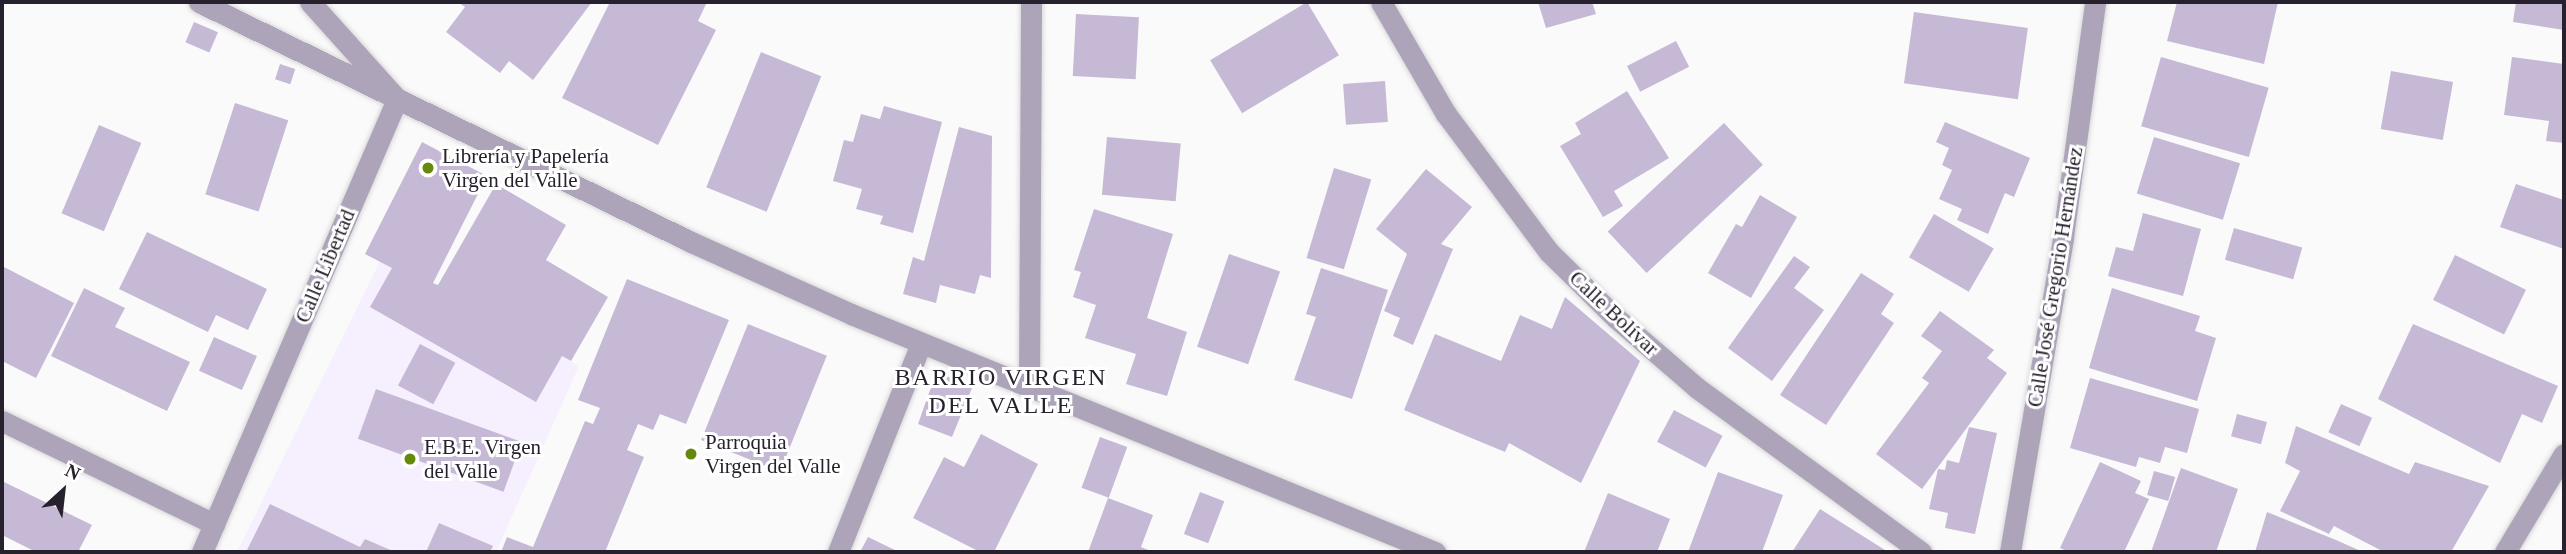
<!DOCTYPE html>
<meta charset="utf-8">
<style>
body{margin:0}
#map{position:relative;width:2566px;height:554px;overflow:hidden;background:#fafafa;font-family:"Times New Roman",serif}
div>[style]{position:absolute}
[style*='--x']{left:calc(var(--x)*1px);top:calc(var(--y)*1px);width:calc(var(--w)*1px);rotate:calc(var(--a)*1deg)}
.built>*{inset:0;background:#f6effe}
.building>*{inset:0;background:#c6b9d6;transform-origin:0 0}
.roads{filter:drop-shadow(0 0 2px #d8d7d9) drop-shadow(0 0 2px #d8d7d9)}
.minor>*{height:21px;margin:-10.5px;padding:0 10.5px;transform-origin:10.5px;border-radius:10.5px;background:#aea4ba}
.dots>*{width:19px;height:19px;translate:-50% -50%;box-sizing:border-box;border:4px solid #fff;border-radius:50%}
span{translate:-50% -50%;white-space:nowrap;text-align:center;line-height:1.15;-webkit-text-stroke:6px #fff;paint-order:stroke}
.poi-label{font-size:21px;color:#26212c}
.left{translate:0 -50%;text-align:left}
.street-label{font-size:21px;color:#26212c}
.quarter-label{font-size:24px;color:#26212c;letter-spacing:2px}
.frame{position:absolute;inset:0;border:4px solid #26212c;pointer-events:none}
.north{position:absolute;left:28px;top:456px;width:70px;height:70px;-webkit-text-stroke:5px #fff;paint-order:stroke;rotate:27deg;font-size:19px;font-weight:700;line-height:28px;text-align:center;color:#26212c}
.north::after{content:'';display:block;margin:auto;width:24px;height:32px;background:#26212c;clip-path:polygon(50% 0,100% 100%,50% 72%,0 100%)}
</style>
<div id="map">
<div class="built">
<div style="clip-path:polygon(380px 261px,396px 262px,579px 366px,496px 552px,237px 552px)"></div>
</div>
<div class="building">
<div style="clip-path:polygon(458px 2px,592px 2px,533px 80px,509px 61px,500px 73px,446px 32px,465px 7px)"></div>
<div style="clip-path:polygon(610px 2px,707px 2px,698px 21px,716px 30px,658px 145px,562px 98px)"></div>
<div style="left:1307px;top:2px;width:62px;height:113px;rotate:59deg"></div>
<div style="clip-path:polygon(1538px 2px,1592px 2px,1596px 14px,1546px 28px)"></div>
<div style="clip-path:polygon(2177px 2px,2278px 2px,2264px 64px,2167px 41px)"></div>
<div style="clip-path:polygon(2516px 2px,2564px 2px,2564px 30px,2513px 22px)"></div>
<div style="left:1914px;top:12px;width:115px;height:72px;rotate:8deg"></div>
<div style="left:1076px;top:14px;width:63px;height:62px;rotate:3deg"></div>
<div style="left:194px;top:22px;width:26px;height:22px;rotate:23deg"></div>
<div style="left:1676px;top:41px;width:29px;height:55px;rotate:63deg"></div>
<div style="left:761px;top:52px;width:65px;height:146px;rotate:22deg"></div>
<div style="left:2161px;top:57px;width:112px;height:72px;rotate:16deg"></div>
<div style="clip-path:polygon(2512px 57px,2564px 64px,2564px 143px,2546px 141px,2549px 121px,2504px 115px)"></div>
<div style="left:280px;top:64px;width:16px;height:16px;rotate:18deg"></div>
<div style="left:2391px;top:71px;width:63px;height:59px;rotate:10deg"></div>
<div style="left:1385px;top:81px;width:41px;height:42px;rotate:86deg"></div>
<div style="clip-path:polygon(1627px 91px,1669px 158px,1614px 191px,1623px 206px,1603px 217px,1560px 146px,1581px 134px,1575px 123px)"></div>
<div style="left:235px;top:103px;width:56px;height:96px;rotate:18deg"></div>
<div style="clip-path:polygon(884px 106px,942px 122px,913px 233px,880px 224px,883px 216px,856px 209px,862px 189px,833px 181px,844px 140px,853px 142px,861px 114px,880px 119px)"></div>
<div style="clip-path:polygon(1945px 122px,2030px 158px,2014px 197px,2005px 193px,1988px 234px,1957px 220px,1962px 209px,1939px 199px,1952px 170px,1942px 165px,1949px 148px,1936px 142px)"></div>
<div style="left:1724px;top:123px;width:57px;height:159px;rotate:47deg"></div>
<div style="left:99px;top:125px;width:46px;height:96px;rotate:23deg"></div>
<div style="clip-path:polygon(959px 127px,992px 136px,991px 278px,980px 275px,975px 294px,940px 285px,936px 303px,903px 294px,913px 257px,924px 261px)"></div>
<div style="left:1107px;top:137px;width:74px;height:58px;rotate:5deg"></div>
<div style="left:2154px;top:137px;width:90px;height:59px;rotate:17deg"></div>
<div style="clip-path:polygon(422px 142px,487px 176px,433px 283px,438px 285px,496px 184px,566px 225px,546px 260px,608px 297px,571px 361px,562px 356px,536px 402px,370px 307px,392px 268px,365px 254px)"></div>
<div style="left:1334px;top:168px;width:39px;height:94px;rotate:17deg"></div>
<div style="clip-path:polygon(1426px 169px,1472px 207px,1441px 244px,1453px 249px,1413px 345px,1393px 336px,1400px 318px,1384px 311px,1407px 254px,1376px 229px)"></div>
<div style="clip-path:polygon(2516px 184px,2564px 200px,2564px 249px,2500px 227px)"></div>
<div style="clip-path:polygon(1760px 195px,1797px 217px,1751px 298px,1708px 273px,1736px 224px,1742px 227px)"></div>
<div style="clip-path:polygon(1094px 209px,1173px 234px,1147px 318px,1187px 332px,1167px 396px,1126px 384px,1136px 354px,1085px 338px,1096px 305px,1073px 297px,1081px 272px,1074px 270px)"></div>
<div style="clip-path:polygon(2143px 213px,2201px 229px,2183px 296px,2108px 276px,2116px 247px,2133px 251px)"></div>
<div style="left:1934px;top:214px;width:69px;height:50px;rotate:30deg"></div>
<div style="left:2234px;top:228px;width:71px;height:33px;rotate:16deg"></div>
<div style="clip-path:polygon(147px 232px,267px 289px,248px 330px,216px 315px,208px 332px,119px 289px)"></div>
<div style="left:1229px;top:254px;width:54px;height:98px;rotate:19deg"></div>
<div style="left:2455px;top:255px;width:79px;height:50px;rotate:26deg"></div>
<div style="clip-path:polygon(1794px 256px,1810px 267px,1794px 288px,1824px 310px,1772px 381px,1728px 348px)"></div>
<div style="clip-path:polygon(2px 266px,74px 303px,36px 378px,2px 361px)"></div>
<div style="clip-path:polygon(1321px 268px,1388px 290px,1352px 399px,1294px 380px,1316px 317px,1306px 314px)"></div>
<div style="clip-path:polygon(1861px 273px,1894px 294px,1881px 314px,1894px 323px,1826px 425px,1780px 395px)"></div>
<div style="clip-path:polygon(627px 279px,729px 320px,686px 424px,660px 414px,653px 430px,638px 424px,627px 450px,644px 457px,605px 552px,501px 552px,507px 537px,533px 547px,585px 421px,593px 424px,600px 408px,578px 400px)"></div>
<div style="clip-path:polygon(84px 288px,125px 308px,115px 327px,190px 362px,167px 411px,51px 356px)"></div>
<div style="clip-path:polygon(2112px 288px,2200px 316px,2195px 331px,2216px 338px,2197px 401px,2089px 368px)"></div>
<div style="clip-path:polygon(1565px 297px,1640px 361px,1581px 483px,1509px 443px,1505px 452px,1404px 410px,1435px 334px,1501px 361px,1520px 315px,1552px 329px)"></div>
<div style="clip-path:polygon(1940px 311px,1994px 350px,1987px 358px,2007px 373px,1922px 489px,1876px 454px,1929px 383px,1922px 378px,1942px 351px,1921px 336px)"></div>
<div style="left:748px;top:324px;width:85px;height:125px;rotate:22deg"></div>
<div style="clip-path:polygon(2413px 324px,2558px 386px,2542px 423px,2522px 414px,2500px 463px,2378px 399px)"></div>
<div style="left:214px;top:337px;width:47px;height:37px;rotate:24deg"></div>
<div style="left:420px;top:344px;width:40px;height:47px;rotate:28deg"></div>
<div style="clip-path:polygon(942px 374px,972px 388px,952px 437px,918px 424px,930px 390px)"></div>
<div style="clip-path:polygon(2090px 378px,2199px 409px,2187px 453px,2165px 447px,2160px 463px,2139px 457px,2136px 467px,2070px 448px)"></div>
<div style="left:376px;top:389px;width:155px;height:53px;rotate:20deg"></div>
<div style="left:2341px;top:404px;width:34px;height:31px;rotate:24deg"></div>
<div style="left:1674px;top:410px;width:55px;height:36px;rotate:28deg"></div>
<div style="left:2237px;top:414px;width:31px;height:23px;rotate:15deg"></div>
<div style="clip-path:polygon(2296px 426px,2409px 474px,2415px 462px,2489px 486px,2451px 552px,2384px 552px,2334px 526px,2329px 534px,2280px 511px,2300px 471px,2285px 463px)"></div>
<div style="clip-path:polygon(1969px 427px,1997px 433px,1975px 534px,1945px 528px,1948px 513px,1929px 509px,1938px 469px,1945px 470px,1947px 460px,1959px 463px)"></div>
<div style="clip-path:polygon(981px 434px,1038px 464px,994px 552px,980px 552px,913px 518px,944px 457px,964px 467px)"></div>
<div style="left:1100px;top:437px;width:29px;height:54px;rotate:20deg"></div>
<div style="clip-path:polygon(2100px 462px,2141px 481px,2135px 493px,2149px 499px,2124px 552px,2069px 552px,2060px 548px)"></div>
<div style="clip-path:polygon(2181px 468px,2238px 489px,2216px 552px,2151px 552px)"></div>
<div style="left:2154px;top:471px;width:22px;height:25px;rotate:16deg"></div>
<div style="clip-path:polygon(1718px 472px,1783px 495px,1762px 552px,1688px 552px)"></div>
<div style="clip-path:polygon(2px 481px,92px 525px,78px 552px,36px 552px,2px 535px)"></div>
<div style="left:1200px;top:492px;width:26px;height:45px;rotate:21deg"></div>
<div style="clip-path:polygon(1608px 493px,1670px 519px,1657px 552px,1584px 552px)"></div>
<div style="clip-path:polygon(1108px 498px,1153px 515px,1141px 547px,1153px 552px,1088px 552px)"></div>
<div style="clip-path:polygon(270px 504px,360px 547px,365px 539px,395px 552px,246px 552px)"></div>
<div style="clip-path:polygon(1820px 509px,1885px 550px,1884px 552px,1792px 552px)"></div>
<div style="clip-path:polygon(2267px 512px,2336px 540px,2363px 552px,2255px 552px)"></div>
<div style="clip-path:polygon(439px 523px,493px 546px,490px 552px,426px 552px)"></div>
<div style="clip-path:polygon(868px 537px,899px 552px,860px 552px)"></div>
</div>
<div class="roads">
<div class="minor">
<div style="--x:199;--y:2;--w:547;--a:26"></div>
<div style="--x:691;--y:242;--w:175;--a:24.2"></div>
<div style="--x:851;--y:314;--w:631;--a:22.17"></div>
<div style="--x:1381;--y:2;--w:129;--a:59.9"></div>
<div style="--x:1446;--y:114;--w:172;--a:53.3"></div>
<div style="--x:1549;--y:252;--w:94;--a:44.6"></div>
<div style="--x:1616;--y:318;--w:107;--a:40.8"></div>
<div style="--x:1697;--y:388;--w:278;--a:36.2"></div>
<div style="--x:1029;--y:388;--w:386;--a:-89.7"></div>
<div style="--x:2;--y:421;--w:236;--a:25.9"></div>
<div style="--x:202;--y:552;--w:493;--a:-66.7"></div>
<div style="--x:397;--y:99;--w:130;--a:-131.9"></div>
<div style="--x:838;--y:552;--w:225;--a:-68.3"></div>
<div style="--x:2010;--y:552;--w:319;--a:-80.4"></div>
<div style="--x:2063;--y:237;--w:237;--a:-82.2"></div>
<div style="--x:2505;--y:552;--w:114;--a:-59"></div>
</div>
</div>
<div class="dots">
<div style="left:428px;top:168px;background:#65890d"></div>
<div style="left:691px;top:454px;background:#65890d"></div>
<div style="left:410px;top:459px;background:#65890d"></div>
</div>
<div class="poi-label">
<span class="left" style="left:442px;top:168px">Librería y Papelería<br>Virgen del Valle</span>
<span class="left" style="left:705px;top:454px">Parroquia<br>Virgen del Valle</span>
<span class="left" style="left:424px;top:459px">E.B.E. Virgen<br>del Valle</span>
</div>
<div class="street-label">
<span style="left:325px;top:266px;rotate:-67deg">Calle Libertad</span>
<span style="left:2055px;top:277px;rotate:-81deg">Calle José Gregorio Hernández</span>
<span style="left:1614px;top:313px;rotate:43deg">Calle Bolívar</span>
</div>
<div class="quarter-label">
<span style="left:1001px;top:392px">BARRIO VIRGEN<br>DEL VALLE</span>
</div>
<div class="frame"></div>
<div class="north">N</div>
</div>
